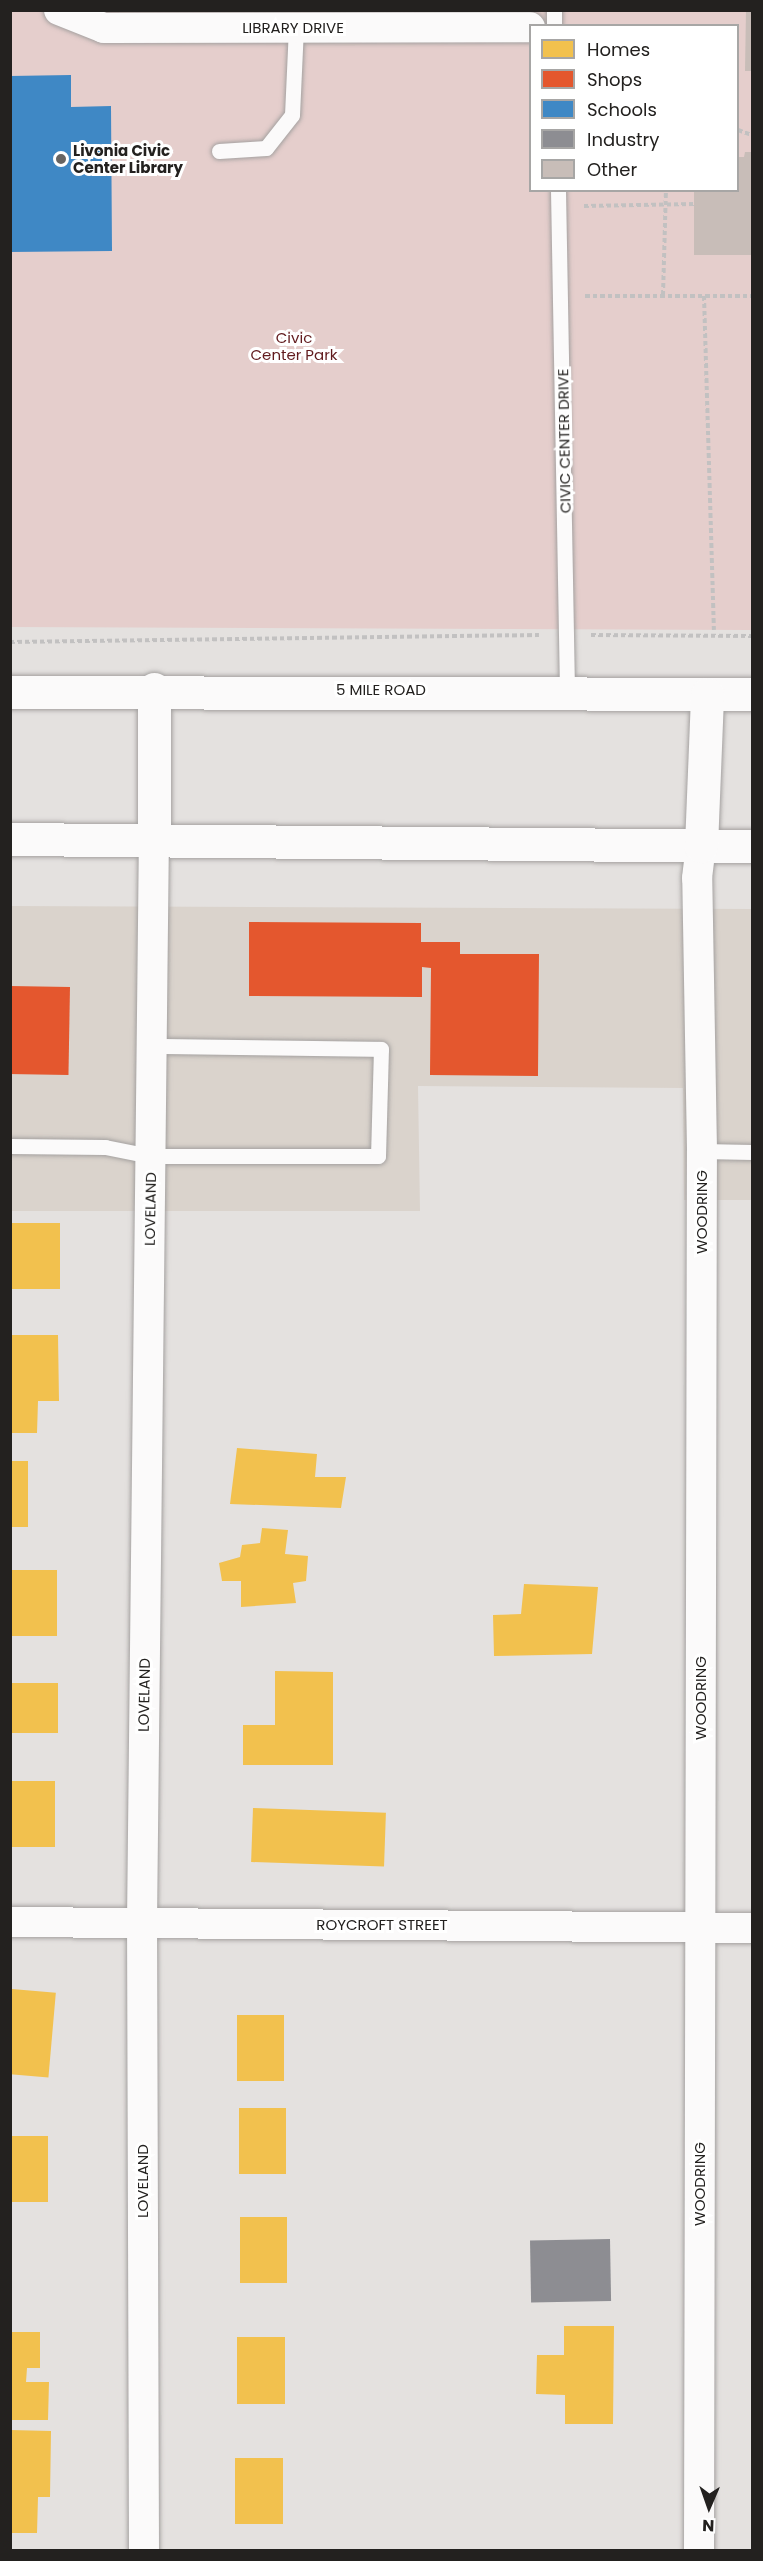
<!DOCTYPE html>
<style>
body{margin:0}
#map{position:relative;width:763px;height:2561px;overflow:hidden;background:#e4e1df;font-family:Poppins,sans-serif}
div>[style]{position:absolute}
[style*='--x']{left:calc(var(--x)*1px);top:calc(var(--y)*1px);width:calc(var(--w)*1px);rotate:calc(var(--a)*1deg)}
.built>*{inset:0;background:#dad3cc}
.green>*{inset:0;background:#e5cecc}
.homes>*{inset:0;background:#f2c14e;transform-origin:0 0}
.shops>*{inset:0;background:#e4572e;transform-origin:0 0}
.schools>*{inset:0;background:#3f88c5}
.industry>*{inset:0;background:#8d8d92;transform-origin:0 0}
.building>*{inset:0;background:#c8bdb8}
.path>*{height:4px;margin-top:-2px;transform-origin:0;background:repeating-linear-gradient(90deg,#c2c1c1 0 4.5px,transparent 0 7.5px)}
.roads{filter:drop-shadow(0 0 2px #a4a1a0) drop-shadow(0 0 2px #a4a1a0)}
.lane>*{height:15px;margin:-7.5px;padding:0 7.5px;transform-origin:7.5px;border-radius:7.5px;background:#fbfafa}
.street>*{height:30px;margin:-15px;padding:0 15px;transform-origin:15px;border-radius:15px;background:#fbfafa}
.secondary>*{height:33px;margin:-16.5px;padding:0 16.5px;transform-origin:16.5px;border-radius:16.5px;background:#fbfafa}
.dots>*{width:16px;height:16px;translate:-50% -50%;box-sizing:border-box;border:3px solid #fff;border-radius:50%}
span{translate:-50% -50%;white-space:nowrap;text-align:center;line-height:1.15;-webkit-text-stroke:6px #fff;paint-order:stroke}
.street-label{font-size:15px;color:#23211f}
.poi-label{font-size:15px;color:#23211f;font-weight:700}
.left{translate:0 -50%;text-align:left}
.park-label{font-size:15px;color:#611a1d}
.frame{position:absolute;inset:0;border:12px solid #23211f;pointer-events:none}
.legend{position:absolute;left:529px;top:24px;width:210px;height:168px;box-sizing:border-box;background:#fff;border:2px solid #a7a6a5;margin:0;padding:8px 10px;list-style:none;font-size:18px;color:#23211f}
.legend li{display:flex;align-items:center;gap:12px;height:30px}
.legend b{width:30px;border:2px solid #a7a6a5}
.north{position:absolute;left:679px;top:2477px;width:60px;height:60px;-webkit-text-stroke:4px #fff;paint-order:stroke;rotate:182deg;font-size:16px;font-weight:700;line-height:24px;text-align:center;color:#23211f}
.north::after{content:'';display:block;margin:auto;width:21px;height:27px;background:#23211f;clip-path:polygon(50% 0,100% 100%,50% 72%,0 100%)}
</style>
<div id="map">
<div class="built">
<div style="clip-path:polygon(11px 906px,752px 909px,752px 1200px,684px 1200px,683px 1088px,418px 1086px,420px 1211px,11px 1211px)"></div>
</div>
<div class="green">
<div style="clip-path:polygon(evenodd,11px 11px,752px 11px,752px 630px,11px 627px,11px 11px,530px 26px,738px 26px,738px 190px,530px 190px,530px 26px)"></div>
</div>
<div class="homes">
<div style="left:10px;top:1223px;width:50px;height:66px"></div>
<div style="clip-path:polygon(11px 1335px,58px 1335px,59px 1401px,38px 1401px,37px 1433px,10px 1433px)"></div>
<div style="clip-path:polygon(237px 1448px,317px 1454px,315px 1477px,346px 1477px,341px 1508px,230px 1504px)"></div>
<div style="left:10px;top:1461px;width:18px;height:66px"></div>
<div style="clip-path:polygon(262px 1528px,288px 1530px,285px 1554px,308px 1556px,306px 1581px,293px 1583px,296px 1603px,241px 1607px,241px 1581px,222px 1581px,219px 1563px,240px 1557px,242px 1545px,260px 1543px)"></div>
<div style="left:10px;top:1570px;width:47px;height:66px"></div>
<div style="clip-path:polygon(524px 1584px,598px 1587px,592px 1654px,494px 1656px,493px 1615px,521px 1614px)"></div>
<div style="clip-path:polygon(275px 1671px,333px 1672px,333px 1765px,243px 1765px,243px 1725px,275px 1725px)"></div>
<div style="left:10px;top:1683px;width:48px;height:50px"></div>
<div style="left:55px;top:1781px;width:66px;height:45px;rotate:90deg"></div>
<div style="left:253px;top:1808px;width:133px;height:54px;rotate:2deg"></div>
<div style="left:12px;top:1989px;width:44px;height:85px;rotate:5deg"></div>
<div style="left:284px;top:2015px;width:66px;height:47px;rotate:90deg"></div>
<div style="left:239px;top:2108px;width:47px;height:66px"></div>
<div style="left:10px;top:2136px;width:38px;height:66px"></div>
<div style="left:240px;top:2217px;width:47px;height:66px"></div>
<div style="clip-path:polygon(564px 2326px,614px 2326px,613px 2424px,565px 2424px,565px 2395px,536px 2394px,537px 2355px,564px 2355px)"></div>
<div style="clip-path:polygon(10px 2332px,40px 2332px,40px 2368px,27px 2368px,26px 2382px,49px 2382px,48px 2420px,10px 2420px)"></div>
<div style="left:237px;top:2337px;width:48px;height:67px"></div>
<div style="clip-path:polygon(10px 2430px,51px 2431px,50px 2497px,38px 2497px,37px 2533px,10px 2533px)"></div>
<div style="left:235px;top:2458px;width:48px;height:66px"></div>
</div>
<div class="shops">
<div style="clip-path:polygon(249px 922px,421px 923px,421px 942px,460px 942px,460px 954px,539px 954px,538px 1076px,430px 1075px,431px 968px,422px 967px,422px 997px,249px 996px)"></div>
<div style="left:10px;top:986px;width:60px;height:88px;rotate:1deg"></div>
</div>
<div class="schools">
<div style="clip-path:polygon(71px 75px,71px 107px,111px 106px,112px 251px,10px 252px,10px 76px)"></div>
</div>
<div class="industry">
<div style="left:610px;top:2239px;width:62px;height:80px;rotate:89deg"></div>
</div>
<div class="building">
<div style="clip-path:polygon(746px 10px,752px 10px,752px 71px,745px 71px)"></div>
<div style="clip-path:polygon(745px 152px,752px 152px,752px 255px,694px 255px,694px 190px,738px 190px,738px 157px,744px 157px)"></div>
</div>
<div class="path">
<div style="--x:738;--y:130;--w:15;--a:20"></div>
<div style="--x:584;--y:206;--w:110;--a:-1"></div>
<div style="--x:663;--y:295;--w:105;--a:-88.4"></div>
<div style="--x:585;--y:296;--w:167;--a:0"></div>
<div style="--x:704;--y:296;--w:334;--a:88.3"></div>
<div style="--x:591;--y:635;--w:161;--a:0.4"></div>
<div style="--x:10;--y:642;--w:529;--a:-0.76"></div>
</div>
<div class="roads">
<div class="lane">
<div style="--x:554;--y:10;--w:16;--a:90"></div>
<div style="--x:219;--y:151;--w:47;--a:-3.7"></div>
<div style="--x:266;--y:148;--w:42;--a:-51.8"></div>
<div style="--x:292;--y:115;--w:88;--a:-87.4"></div>
<div style="--x:558;--y:190;--w:501;--a:88.97"></div>
<div style="--x:10;--y:1146;--w:95;--a:0.6"></div>
<div style="--x:105;--y:1147;--w:46;--a:11.3"></div>
<div style="--x:150;--y:1156;--w:228;--a:0"></div>
<div style="--x:378;--y:1156;--w:107;--a:-88.4"></div>
<div style="--x:381;--y:1049;--w:229;--a:-179.2"></div>
<div style="--x:702;--y:1151;--w:50;--a:1.1"></div>
</div>
<div class="street">
<div style="--x:59;--y:10;--w:48;--a:21.8"></div>
<div style="--x:104;--y:28;--w:426;--a:-0.1"></div>
<div style="--x:10;--y:1922;--w:742;--a:0.46"></div>
<div style="--x:144;--y:2550;--w:627;--a:-90.18"></div>
<div style="--x:142;--y:1923;--w:1084;--a:-89.37"></div>
<div style="--x:699;--y:2550;--w:1399;--a:-89.88"></div>
<div style="--x:702;--y:1151;--w:273;--a:-91"></div>
<div style="--x:697;--y:878;--w:32;--a:-83"></div>
</div>
<div class="secondary">
<div style="--x:154;--y:689;--w:150;--a:90"></div>
<div style="--x:10;--y:692;--w:742;--a:0.15"></div>
<div style="--x:10;--y:839;--w:742;--a:0.54"></div>
<div style="--x:701;--y:846;--w:152;--a:-87.7"></div>
</div>
</div>
<div class="dots">
<div style="left:61px;top:159px;background:#676462"></div>
</div>
<div class="street-label">
<span style="left:293px;top:28px">LIBRARY DRIVE</span>
<span style="left:564px;top:441px;rotate:-91deg">CIVIC CENTER DRIVE</span>
<span style="left:381px;top:690px">5 MILE ROAD</span>
<span style="left:150px;top:1209px;rotate:-89deg">LOVELAND</span>
<span style="left:702px;top:1212px;rotate:-90deg">WOODRING</span>
<span style="left:144px;top:1695px;rotate:-89deg">LOVELAND</span>
<span style="left:701px;top:1698px;rotate:-90deg">WOODRING</span>
<span style="left:382px;top:1925px">ROYCROFT STREET</span>
<span style="left:143px;top:2181px;rotate:-90deg">LOVELAND</span>
<span style="left:700px;top:2184px;rotate:-90deg">WOODRING</span>
</div>
<div class="poi-label">
<span class="left" style="left:73px;top:159px">Livonia Civic<br>Center Library</span>
</div>
<div class="park-label">
<span style="left:294px;top:346px">Civic<br>Center Park</span>
</div>
<div class="frame"></div>
<ul class="legend">
<li><b style="height:16px;background:#f2c14e"></b>Homes</li>
<li><b style="height:16px;background:#e4572e"></b>Shops</li>
<li><b style="height:16px;background:#3f88c5"></b>Schools</li>
<li><b style="height:16px;background:#8d8d92"></b>Industry</li>
<li><b style="height:16px;background:#c8bdb8"></b>Other</li>
</ul>
<div class="north">N</div>
</div>
